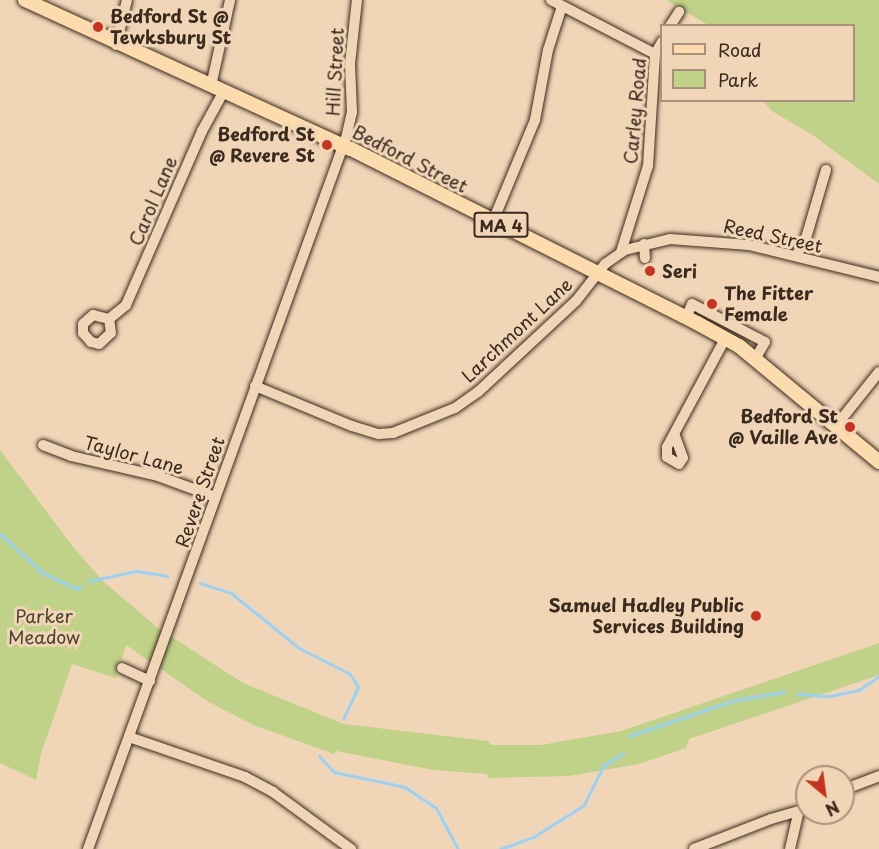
<!DOCTYPE html>
<style>
body{margin:0}
#map{position:relative;width:879px;height:849px;overflow:hidden;background:#f0d6b7;font-family:"Playpen Sans",sans-serif}
div>[style]{position:absolute}
[style*='--x']{left:calc(var(--x)*1px);top:calc(var(--y)*1px);width:calc(var(--w)*1px);rotate:calc(var(--a)*1deg)}
.green>*{inset:0;background:#c0d287}
.stream>*{height:3px;margin:-1.5px;padding:0 1.5px;transform-origin:1.5px;border-radius:1.5px;background:#99d2f8}
.roads{filter:drop-shadow(0 0 2px #3b2a1e) drop-shadow(0 0 2px #3b2a1e)}
.minor>*{height:10px;margin:-5px;padding:0 5px;transform-origin:5px;border-radius:5px;background:#f0d6b7}
.major>*{height:14px;margin:-7px;padding:0 7px;transform-origin:7px;border-radius:7px;background:#fcdcac}
.dots>*{width:16px;height:16px;translate:-50% -50%;box-sizing:border-box;border:3px solid #f0d6b7;border-radius:50%}
span{translate:-50% -50%;white-space:nowrap;text-align:center;line-height:1.15;-webkit-text-stroke:6px #f0d6b7;paint-order:stroke}
.shield-label span{padding:2px 4px;background:#f0d6b7;border:2px solid;border-radius:4px;-webkit-text-stroke-width:0}
.shield-label{font-size:16px;color:#3b2a1e;font-weight:700}
.poi-label{font-size:18px;color:#3b2a1e;font-weight:700}
.left{translate:0 -50%;text-align:left}
.right{translate:-100% -50%;text-align:right}
.street-label{font-size:18px;color:#3b2a1e}
.park-label{font-size:18px;color:#4f432e}
.legend{position:absolute;left:660px;top:24px;width:195px;height:78px;box-sizing:border-box;background:#f0d6b7;border:2px solid #a8917a;margin:0;padding:8px 10px;list-style:none;font-size:18px;color:#3b2a1e}
.legend li{display:flex;align-items:center;gap:12px;height:30px}
.legend b{width:30px;border:2px solid #a8917a}
.north{position:absolute;left:795px;top:765px;width:60px;height:60px;box-sizing:border-box;background:#f0d6b7;border:2px solid #a8917a;border-radius:50%;rotate:151deg;font-size:16px;font-weight:700;line-height:24px;text-align:center;color:#3b2a1e}
.north::after{content:'';display:block;margin:auto;width:21px;height:27px;background:#c8321e;clip-path:polygon(50% 0,100% 100%,50% 72%,0 100%)}
</style>
<div id="map">
<div class="green">
<div style="clip-path:polygon(666px 0,879px 0,879px 184px,814px 136px,772px 111px,763px 101px,854px 100px,854px 26px,708px 25px)"></div>
<div style="clip-path:polygon(0 450px,74px 548px,103px 581px,158px 628px,243px 683px,344px 724px,488px 741px,491px 745px,541px 745px,621px 731px,879px 643px,879px 675px,689px 739px,686px 748px,639px 764px,569px 776px,488px 778px,487px 774px,433px 770px,336px 751px,334px 754px,253px 725px,207px 701px,126px 645px,116px 678px,72px 664px,41px 754px,36px 780px,0 763px)"></div>
</div>
<div class="stream">
<div style="--x:0;--y:534;--w:58;--a:42.2"></div>
<div style="--x:43;--y:573;--w:38;--a:25"></div>
<div style="--x:77;--y:589;--w:5;--a:-37"></div>
<div style="--x:89;--y:581;--w:48;--a:-12"></div>
<div style="--x:136;--y:571;--w:32;--a:9"></div>
<div style="--x:200;--y:583;--w:33;--a:18"></div>
<div style="--x:231;--y:593;--w:87;--a:39"></div>
<div style="--x:299;--y:648;--w:57;--a:27"></div>
<div style="--x:350;--y:674;--w:15;--a:58"></div>
<div style="--x:358;--y:687;--w:35;--a:115"></div>
<div style="--x:798;--y:694;--w:32;--a:4"></div>
<div style="--x:830;--y:696;--w:30;--a:-12"></div>
<div style="--x:859;--y:690;--w:24;--a:-35"></div>
<div style="--x:629;--y:736;--w:112;--a:-18.8"></div>
<div style="--x:735;--y:700;--w:50;--a:-9.3"></div>
<div style="--x:319;--y:756;--w:22;--a:47"></div>
<div style="--x:334;--y:772;--w:73;--a:11.9"></div>
<div style="--x:405;--y:787;--w:37;--a:34"></div>
<div style="--x:436;--y:808;--w:47;--a:61.8"></div>
<div style="--x:500;--y:849;--w:37;--a:-20"></div>
<div style="--x:535;--y:836;--w:58;--a:-32.3"></div>
<div style="--x:584;--y:805;--w:43;--a:-64"></div>
<div style="--x:603;--y:766;--w:24;--a:-33"></div>
</div>
<div class="roads">
<div class="minor">
<div style="--x:551;--y:0;--w:117;--a:27.4"></div>
<div style="--x:670;--y:26;--w:17;--a:-57"></div>
<div style="--x:116;--y:45;--w:46;--a:-76.3"></div>
<div style="--x:211;--y:86;--w:88;--a:-77.5"></div>
<div style="--x:493;--y:221;--w:109;--a:-67.4"></div>
<div style="--x:535;--y:120;--w:71;--a:-79.5"></div>
<div style="--x:548;--y:50;--w:46;--a:-72.3"></div>
<div style="--x:644;--y:244;--w:14;--a:86"></div>
<div style="--x:621;--y:252;--w:90;--a:-72.6"></div>
<div style="--x:648;--y:166;--w:112;--a:-86.4"></div>
<div style="--x:655;--y:54;--w:14;--a:-60"></div>
<div style="--x:796;--y:256;--w:21;--a:-61"></div>
<div style="--x:806;--y:238;--w:71;--a:-73.6"></div>
<div style="--x:686;--y:318;--w:15;--a:-67"></div>
<div style="--x:692;--y:304;--w:82;--a:27.5"></div>
<div style="--x:765;--y:342;--w:20;--a:120"></div>
<div style="--x:109;--y:319;--w:16;--a:-166"></div>
<div style="--x:93;--y:315;--w:13;--a:138"></div>
<div style="--x:83;--y:324;--w:9;--a:90"></div>
<div style="--x:83;--y:333;--w:12;--a:48"></div>
<div style="--x:91;--y:342;--w:8;--a:14"></div>
<div style="--x:99;--y:344;--w:16;--a:-43"></div>
<div style="--x:111;--y:333;--w:14;--a:-98"></div>
<div style="--x:109;--y:319;--w:22;--a:-39"></div>
<div style="--x:126;--y:305;--w:190;--a:-66.4"></div>
<div style="--x:202;--y:131;--w:46;--a:-61.2"></div>
<div style="--x:255;--y:386;--w:105;--a:22.4"></div>
<div style="--x:352;--y:426;--w:28;--a:17"></div>
<div style="--x:379;--y:434;--w:14;--a:-4"></div>
<div style="--x:393;--y:433;--w:67;--a:-22"></div>
<div style="--x:455;--y:408;--w:28;--a:-35"></div>
<div style="--x:478;--y:392;--w:134;--a:-42.9"></div>
<div style="--x:576;--y:301;--w:47;--a:-51.9"></div>
<div style="--x:605;--y:264;--w:24;--a:-35"></div>
<div style="--x:625;--y:250;--w:46;--a:-13.7"></div>
<div style="--x:670;--y:239;--w:79;--a:4.3"></div>
<div style="--x:749;--y:245;--w:134;--a:13.8"></div>
<div style="--x:836;--y:426;--w:69;--a:-51.5"></div>
<div style="--x:675;--y:436;--w:23;--a:70"></div>
<div style="--x:683;--y:458;--w:7;--a:124"></div>
<div style="--x:679;--y:464;--w:14;--a:-150"></div>
<div style="--x:667;--y:457;--w:10;--a:-90"></div>
<div style="--x:667;--y:447;--w:123;--a:-61.8"></div>
<div style="--x:43;--y:445;--w:30;--a:21"></div>
<div style="--x:71;--y:456;--w:89;--a:12.9"></div>
<div style="--x:158;--y:476;--w:61;--a:20.2"></div>
<div style="--x:122;--y:668;--w:31;--a:25"></div>
<div style="--x:129;--y:737;--w:123;--a:19"></div>
<div style="--x:245;--y:777;--w:32;--a:28"></div>
<div style="--x:273;--y:792;--w:97;--a:36.2"></div>
<div style="--x:843;--y:790;--w:39;--a:-21"></div>
<div style="--x:88;--y:849;--w:756;--a:-70.06"></div>
<div style="--x:346;--y:138;--w:27;--a:-77"></div>
<div style="--x:352;--y:112;--w:48;--a:-92.4"></div>
<div style="--x:350;--y:64;--w:64;--a:-83.8"></div>
<div style="--x:694;--y:849;--w:83;--a:-21.3"></div>
<div style="--x:771;--y:819;--w:37;--a:-16"></div>
<div style="--x:790;--y:849;--w:35;--a:-77"></div>
</div>
<div class="major">
<div style="--x:25;--y:0;--w:358;--a:24.6"></div>
<div style="--x:351;--y:149;--w:387;--a:26.7"></div>
<div style="--x:697;--y:323;--w:48;--a:28.7"></div>
<div style="--x:739;--y:346;--w:182;--a:39.6"></div>
</div>
</div>
<div class="dots">
<div style="left:98px;top:27px;background:#c8321e"></div>
<div style="left:327px;top:145px;background:#c8321e"></div>
<div style="left:650px;top:271px;background:#c8321e"></div>
<div style="left:712px;top:304px;background:#c8321e"></div>
<div style="left:850px;top:427px;background:#c8321e"></div>
<div style="left:756px;top:616px;background:#c8321e"></div>
</div>
<div class="shield-label">
<span style="left:501px;top:225px">MA 4</span>
</div>
<div class="poi-label">
<span class="left" style="left:110px;top:27px">Bedford St @<br>Tewksbury St</span>
<span class="right" style="left:315px;top:145px">Bedford St<br>@ Revere St</span>
<span class="left" style="left:662px;top:271px">Seri</span>
<span class="left" style="left:724px;top:304px">The Fitter<br>Female</span>
<span class="right" style="left:838px;top:427px">Bedford St<br>@ Vaille Ave</span>
<span class="right" style="left:744px;top:616px">Samuel Hadley Public<br>Services Building</span>
</div>
<div class="street-label">
<span style="left:335px;top:72px;rotate:-87deg">Hill Street</span>
<span style="left:635px;top:111px;rotate:-85deg">Carley Road</span>
<span style="left:410px;top:159px;rotate:27deg">Bedford Street</span>
<span style="left:153px;top:201px;rotate:-67deg">Carol Lane</span>
<span style="left:773px;top:236px;rotate:12deg">Reed Street</span>
<span style="left:517px;top:330px;rotate:-43deg">Larchmont Lane</span>
<span style="left:134px;top:455px;rotate:15deg">Taylor Lane</span>
<span style="left:200px;top:492px;rotate:-71deg">Revere Street</span>
</div>
<div class="park-label">
<span style="left:44px;top:627px">Parker<br>Meadow</span>
</div>
<ul class="legend">
<li><b style="height:8px;background:#fcdcac"></b>Road</li>
<li><b style="height:16px;background:#c0d287"></b>Park</li>
</ul>
<div class="north">N</div>
</div>
